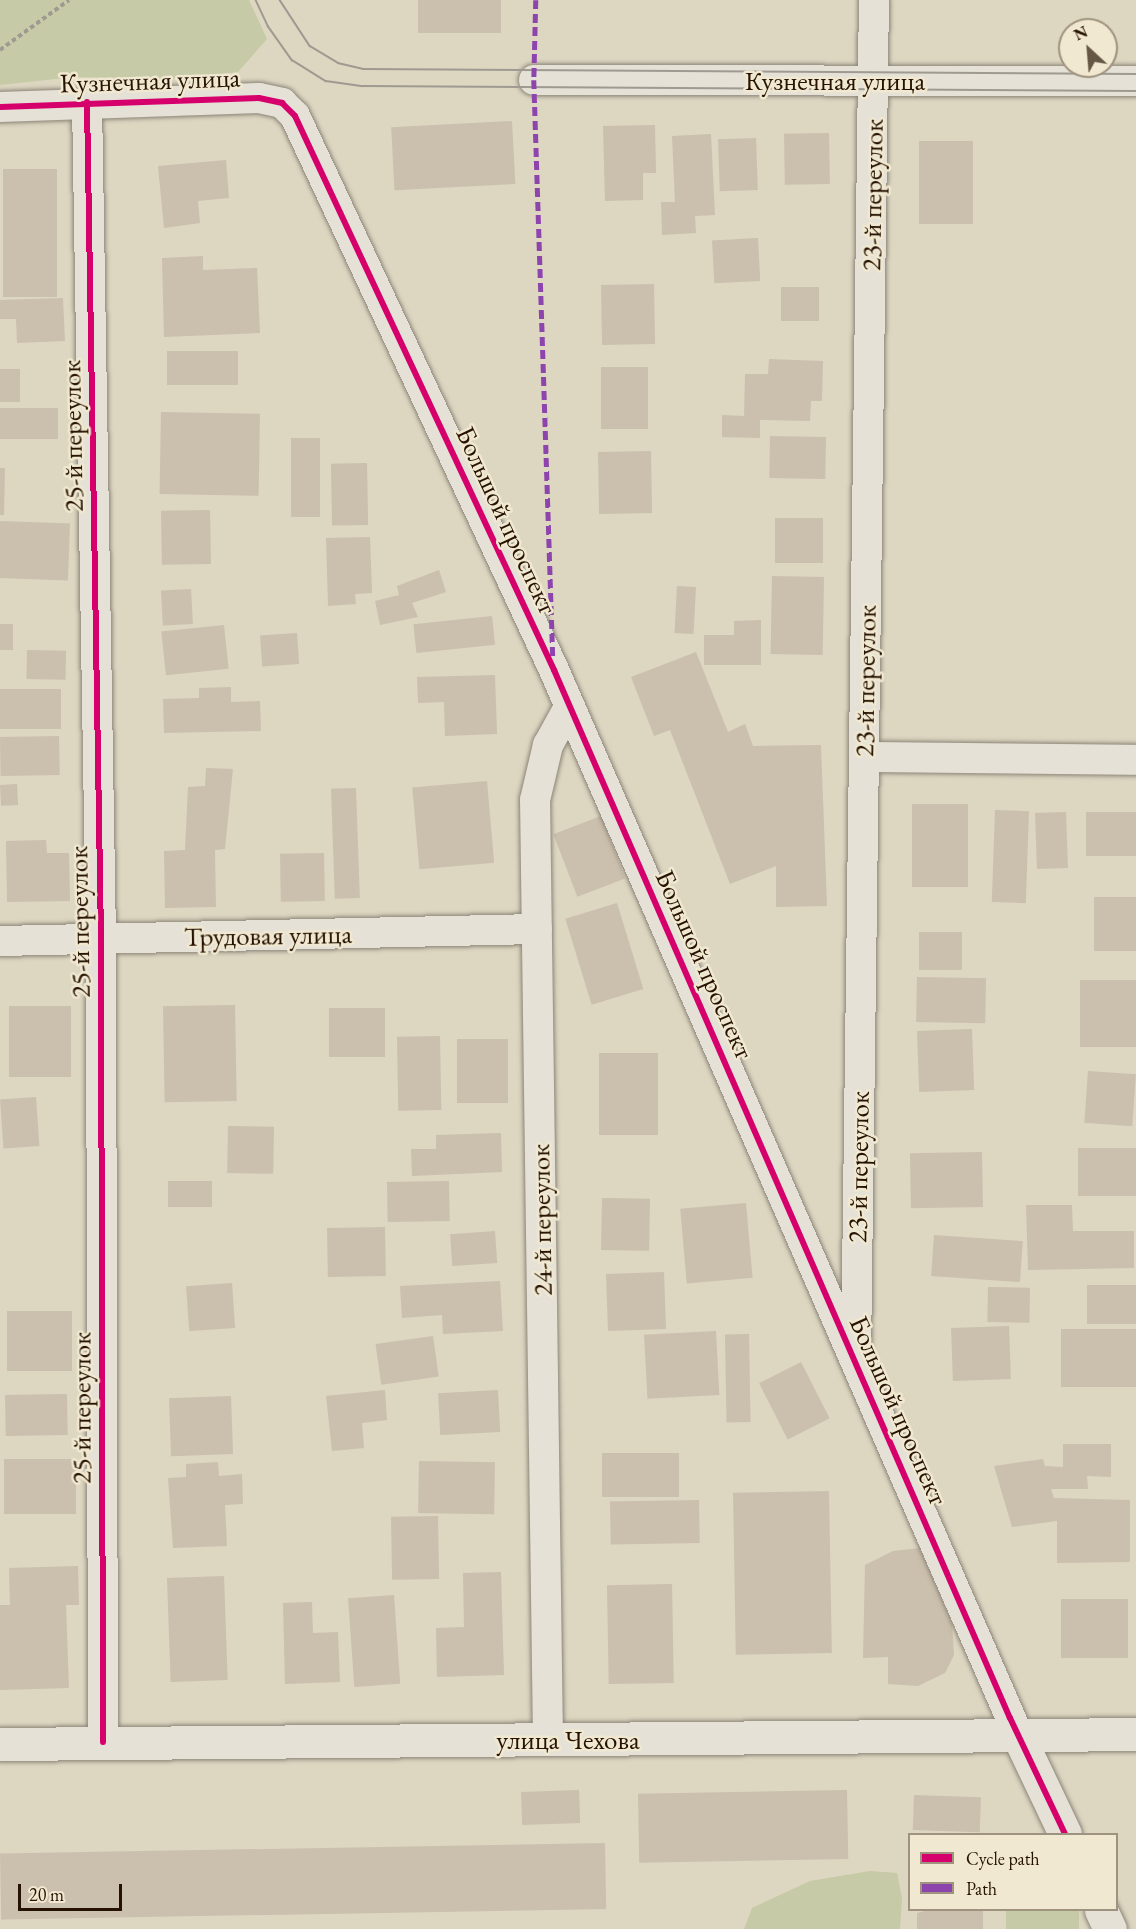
<!DOCTYPE html>
<meta charset="utf-8">
<style>
body{margin:0}
#map{position:relative;width:1136px;height:1929px;overflow:hidden;background:#ddd6c1;font-family:"EB Garamond",serif}
div>[style]{position:absolute}
[style*='--x']{left:calc(var(--x)*1px);top:calc(var(--y)*1px);width:calc(var(--w)*1px);rotate:calc(var(--a)*1deg)}
.green>*{inset:0;background:#c7caa6;transform-origin:0 0}
.building>*{inset:0;background:#cbbfad;transform-origin:0 0}
.path>*{height:4px;margin-top:-2px;transform-origin:0;background:repeating-linear-gradient(90deg,#9f9a91 0 4.5px,transparent 0 7.5px)}
.roads{filter:drop-shadow(0 0 2px #8c8578) drop-shadow(0 0 2px #8c8578)}
.street>*{height:30px;margin:-15px;padding:0 15px;transform-origin:15px;border-radius:15px;background:#e5e1d6}
.secondary>*{height:33px;margin:-16.5px;padding:0 16.5px;transform-origin:16.5px;border-radius:16.5px;background:#e5e1d6}
.tram>*{height:1.5px;margin:-0.75px;padding:0 0.75px;transform-origin:0.75px;border-radius:0.75px;background:#9f9a91}
.quiet>*{height:4.5px;margin-top:-2.25px;transform-origin:0;background:repeating-linear-gradient(90deg,#8e44ad 0 9px,transparent 0 13.5px)}
.cycleway>*{height:6px;margin:-3px;padding:0 3px;transform-origin:3px;border-radius:3px;background:#d6006c}
span{translate:-50% -50%;white-space:nowrap;text-align:center;line-height:1.15;-webkit-text-stroke:5px #f0e8d0;paint-order:stroke}
.street-label{font-size:27px;color:#261202}
.legend{position:absolute;left:908px;top:1833px;width:210px;height:78px;box-sizing:border-box;background:#f0e8d0;border:2px solid #9f927e;margin:0;padding:8px 10px;list-style:none;font-size:18px;color:#261202}
.legend li{display:flex;align-items:center;gap:12px;height:30px}
.legend b{width:30px;border:2px solid #9f927e}
.north{position:absolute;left:1058px;top:18px;width:60px;height:60px;box-sizing:border-box;background:#f0e8d0;border:2px solid #9f927e;border-radius:50%;rotate:334deg;font-size:16px;font-weight:700;line-height:24px;text-align:center;color:#261202}
.north::after{content:'';display:block;margin:auto;width:21px;height:27px;background:#665745;clip-path:polygon(50% 0,100% 100%,50% 72%,0 100%)}
.scale{position:absolute;left:18px;top:1884px;width:104px;height:27px;box-sizing:border-box;border:3px solid #261202;border-top:0;padding-left:8px;font-size:18px;line-height:21px;white-space:nowrap;color:#261202;-webkit-text-stroke:4px #f0e8d0;paint-order:stroke}
</style>
<div id="map">
<div class="green">
<div style="clip-path:polygon(0 0,249px 0,267px 39px,238px 72px,178px 79px,74px 77px,0 85px)"></div>
<div style="clip-path:polygon(870px 1871px,897px 1873px,902px 1898px,900px 1929px,744px 1929px,752px 1908px,810px 1881px)"></div>
<div style="left:1006px;top:1910px;width:73px;height:19px"></div>
</div>
<div class="building">
<div style="left:418px;top:0;width:83px;height:33px"></div>
<div style="left:512px;top:121px;width:63px;height:121px;rotate:87deg"></div>
<div style="clip-path:polygon(655px 125px,656px 173px,643px 173px,643px 200px,605px 201px,603px 126px)"></div>
<div style="left:829px;top:133px;width:51px;height:45px;rotate:89deg"></div>
<div style="clip-path:polygon(711px 134px,715px 215px,695px 216px,696px 233px,662px 235px,661px 202px,675px 202px,672px 136px)"></div>
<div style="left:756px;top:138px;width:52px;height:38px;rotate:88deg"></div>
<div style="left:919px;top:141px;width:54px;height:83px"></div>
<div style="clip-path:polygon(226px 160px,229px 198px,198px 201px,200px 223px,164px 228px,158px 166px)"></div>
<div style="left:57px;top:169px;width:128px;height:54px;rotate:90deg"></div>
<div style="left:758px;top:238px;width:43px;height:46px;rotate:87deg"></div>
<div style="clip-path:polygon(203px 256px,203px 270px,257px 268px,260px 333px,164px 337px,162px 258px)"></div>
<div style="left:654px;top:284px;width:60px;height:53px;rotate:89deg"></div>
<div style="left:781px;top:287px;width:38px;height:34px"></div>
<div style="clip-path:polygon(63px 298px,65px 341px,17px 343px,16px 319px,0 319px,0 300px)"></div>
<div style="left:167px;top:351px;width:71px;height:34px"></div>
<div style="clip-path:polygon(769px 359px,823px 361px,822px 401px,811px 401px,810px 421px,760px 420px,760px 438px,722px 437px,722px 415px,744px 416px,745px 374px,768px 374px)"></div>
<div style="left:648px;top:367px;width:62px;height:47px;rotate:90deg"></div>
<div style="left:0;top:369px;width:20px;height:33px"></div>
<div style="left:0;top:408px;width:58px;height:31px"></div>
<div style="left:161px;top:412px;width:99px;height:82px;rotate:1deg"></div>
<div style="left:770px;top:436px;width:56px;height:42px;rotate:1deg"></div>
<div style="left:291px;top:438px;width:29px;height:79px"></div>
<div style="left:651px;top:451px;width:62px;height:53px;rotate:89deg"></div>
<div style="left:367px;top:463px;width:62px;height:36px;rotate:89deg"></div>
<div style="clip-path:polygon(0 468px,5px 468px,4px 515px,0 515px)"></div>
<div style="left:210px;top:510px;width:54px;height:49px;rotate:89deg"></div>
<div style="left:775px;top:518px;width:48px;height:45px"></div>
<div style="left:0;top:521px;width:70px;height:57px;rotate:2deg"></div>
<div style="clip-path:polygon(370px 537px,372px 593px,355px 594px,356px 604px,328px 606px,326px 538px)"></div>
<div style="clip-path:polygon(439px 570px,446px 592px,412px 603px,418px 617px,380px 625px,375px 601px,399px 595px,397px 586px)"></div>
<div style="left:772px;top:576px;width:52px;height:78px;rotate:1deg"></div>
<div style="left:677px;top:586px;width:19px;height:47px;rotate:3deg"></div>
<div style="left:191px;top:589px;width:35px;height:30px;rotate:87deg"></div>
<div style="left:492px;top:616px;width:29px;height:79px;rotate:84deg"></div>
<div style="clip-path:polygon(761px 620px,761px 665px,704px 665px,704px 635px,734px 635px,734px 621px)"></div>
<div style="left:0;top:624px;width:13px;height:26px"></div>
<div style="left:224px;top:625px;width:44px;height:63px;rotate:84deg"></div>
<div style="left:297px;top:633px;width:31px;height:37px;rotate:86deg"></div>
<div style="left:27px;top:650px;width:39px;height:29px;rotate:1deg"></div>
<div style="clip-path:polygon(696px 652px,728px 732px,745px 724px,753px 746px,821px 745px,827px 906px,776px 907px,776px 866px,730px 884px,670px 730px,654px 736px,631px 677px)"></div>
<div style="clip-path:polygon(495px 675px,497px 734px,445px 736px,444px 702px,418px 703px,417px 677px)"></div>
<div style="clip-path:polygon(231px 687px,231px 702px,260px 701px,261px 731px,164px 733px,163px 699px,199px 698px,199px 688px)"></div>
<div style="left:61px;top:689px;width:40px;height:61px;rotate:90deg"></div>
<div style="left:59px;top:736px;width:39px;height:59px;rotate:89deg"></div>
<div style="clip-path:polygon(206px 768px,233px 769px,225px 849px,215px 850px,216px 907px,165px 908px,164px 851px,185px 850px,188px 787px,205px 786px)"></div>
<div style="left:487px;top:781px;width:82px;height:75px;rotate:85deg"></div>
<div style="left:17px;top:784px;width:21px;height:17px;rotate:87deg"></div>
<div style="left:356px;top:788px;width:110px;height:25px;rotate:88deg"></div>
<div style="left:912px;top:804px;width:56px;height:83px"></div>
<div style="left:995px;top:810px;width:34px;height:92px;rotate:2deg"></div>
<div style="left:1066px;top:812px;width:56px;height:31px;rotate:88deg"></div>
<div style="left:1086px;top:812px;width:50px;height:44px"></div>
<div style="left:601px;top:816px;width:67px;height:51px;rotate:69deg"></div>
<div style="clip-path:polygon(46px 840px,47px 853px,69px 853px,70px 901px,7px 902px,6px 841px)"></div>
<div style="left:324px;top:853px;width:48px;height:44px;rotate:89deg"></div>
<div style="left:1136px;top:897px;width:54px;height:42px;rotate:90deg"></div>
<div style="left:617px;top:903px;width:90px;height:54px;rotate:73deg"></div>
<div style="left:919px;top:932px;width:43px;height:38px"></div>
<div style="left:917px;top:977px;width:69px;height:45px;rotate:1deg"></div>
<div style="left:1136px;top:980px;width:67px;height:56px;rotate:90deg"></div>
<div style="left:235px;top:1005px;width:96px;height:72px;rotate:89deg"></div>
<div style="left:71px;top:1006px;width:71px;height:62px;rotate:90deg"></div>
<div style="left:329px;top:1008px;width:56px;height:49px"></div>
<div style="left:972px;top:1029px;width:61px;height:55px;rotate:88deg"></div>
<div style="left:440px;top:1036px;width:74px;height:43px;rotate:89deg"></div>
<div style="left:457px;top:1039px;width:51px;height:64px"></div>
<div style="left:599px;top:1053px;width:59px;height:82px"></div>
<div style="left:1088px;top:1071px;width:48px;height:52px;rotate:4deg"></div>
<div style="left:36px;top:1097px;width:49px;height:36px;rotate:86deg"></div>
<div style="left:228px;top:1126px;width:46px;height:47px;rotate:1deg"></div>
<div style="clip-path:polygon(501px 1133px,502px 1172px,412px 1176px,411px 1149px,436px 1149px,436px 1135px)"></div>
<div style="left:1136px;top:1148px;width:48px;height:58px;rotate:90deg"></div>
<div style="left:982px;top:1152px;width:55px;height:72px;rotate:89deg"></div>
<div style="left:168px;top:1181px;width:44px;height:26px"></div>
<div style="left:449px;top:1181px;width:40px;height:62px;rotate:89deg"></div>
<div style="left:602px;top:1198px;width:48px;height:52px;rotate:1deg"></div>
<div style="left:746px;top:1203px;width:75px;height:66px;rotate:85deg"></div>
<div style="clip-path:polygon(1026px 1205px,1072px 1205px,1073px 1231px,1134px 1231px,1134px 1268px,1028px 1270px)"></div>
<div style="left:385px;top:1227px;width:49px;height:58px;rotate:89deg"></div>
<div style="left:495px;top:1231px;width:32px;height:45px;rotate:86deg"></div>
<div style="left:934px;top:1235px;width:89px;height:41px;rotate:4deg"></div>
<div style="left:664px;top:1272px;width:57px;height:58px;rotate:88deg"></div>
<div style="clip-path:polygon(500px 1281px,503px 1331px,443px 1334px,442px 1315px,402px 1318px,400px 1286px)"></div>
<div style="left:232px;top:1283px;width:45px;height:46px;rotate:86deg"></div>
<div style="left:1136px;top:1285px;width:39px;height:49px;rotate:90deg"></div>
<div style="left:988px;top:1287px;width:42px;height:35px;rotate:1deg"></div>
<div style="left:7px;top:1311px;width:65px;height:60px"></div>
<div style="left:1009px;top:1326px;width:53px;height:58px;rotate:88deg"></div>
<div style="left:1061px;top:1329px;width:75px;height:58px"></div>
<div style="left:716px;top:1331px;width:64px;height:72px;rotate:87deg"></div>
<div style="left:749px;top:1334px;width:88px;height:24px;rotate:89deg"></div>
<div style="left:433px;top:1336px;width:41px;height:58px;rotate:82deg"></div>
<div style="left:801px;top:1362px;width:63px;height:47px;rotate:63deg"></div>
<div style="clip-path:polygon(385px 1390px,387px 1420px,362px 1423px,364px 1448px,332px 1451px,326px 1396px)"></div>
<div style="left:498px;top:1390px;width:42px;height:60px;rotate:87deg"></div>
<div style="left:67px;top:1394px;width:41px;height:62px;rotate:89deg"></div>
<div style="left:231px;top:1396px;width:58px;height:62px;rotate:88deg"></div>
<div style="clip-path:polygon(1063px 1444px,1111px 1444px,1111px 1477px,1087px 1476px,1088px 1489px,1051px 1489px,1054px 1498px,1130px 1500px,1130px 1562px,1057px 1563px,1057px 1521px,1012px 1527px,994px 1466px,1043px 1459px,1045px 1466px,1063px 1467px)"></div>
<div style="left:679px;top:1453px;width:44px;height:77px;rotate:90deg"></div>
<div style="left:4px;top:1459px;width:72px;height:55px"></div>
<div style="left:419px;top:1461px;width:76px;height:52px;rotate:1deg"></div>
<div style="clip-path:polygon(218px 1462px,219px 1476px,242px 1474px,243px 1504px,225px 1505px,227px 1546px,173px 1548px,168px 1478px,186px 1477px,186px 1464px)"></div>
<div style="left:829px;top:1491px;width:162px;height:96px;rotate:89deg"></div>
<div style="left:699px;top:1500px;width:43px;height:89px;rotate:89deg"></div>
<div style="left:438px;top:1516px;width:63px;height:47px;rotate:89deg"></div>
<div style="clip-path:polygon(920px 1548px,952px 1623px,954px 1655px,945px 1673px,918px 1686px,888px 1684px,888px 1657px,863px 1658px,865px 1565px,893px 1551px)"></div>
<div style="clip-path:polygon(78px 1566px,79px 1605px,66px 1605px,69px 1688px,0 1690px,0 1605px,10px 1605px,9px 1568px)"></div>
<div style="clip-path:polygon(501px 1572px,504px 1675px,437px 1677px,436px 1628px,464px 1627px,463px 1573px)"></div>
<div style="left:224px;top:1576px;width:104px;height:57px;rotate:88deg"></div>
<div style="left:672px;top:1584px;width:99px;height:65px;rotate:89deg"></div>
<div style="left:394px;top:1595px;width:89px;height:46px;rotate:86deg"></div>
<div style="left:1061px;top:1599px;width:67px;height:59px"></div>
<div style="clip-path:polygon(312px 1602px,313px 1633px,338px 1632px,340px 1682px,285px 1684px,283px 1603px)"></div>
<div style="left:579px;top:1790px;width:33px;height:58px;rotate:88deg"></div>
<div style="left:847px;top:1790px;width:69px;height:209px;rotate:89deg"></div>
<div style="left:914px;top:1795px;width:67px;height:35px;rotate:2deg"></div>
<div style="left:605px;top:1843px;width:66px;height:605px;rotate:89deg"></div>
<div style="clip-path:polygon(929px 1910px,983px 1910px,983px 1929px,917px 1929px,917px 1913px)"></div>
</div>
<div class="path">
<div style="--x:0;--y:50;--w:85;--a:-35.9"></div>
</div>
<div class="roads">
<div class="street">
<div style="--x:534;--y:80;--w:602;--a:0.1"></div>
<div style="--x:87;--y:102;--w:837;--a:89.04"></div>
<div style="--x:101;--y:939;--w:803;--a:89.86"></div>
<div style="--x:0;--y:107;--w:259;--a:-2"></div>
<div style="--x:259;--y:98;--w:24;--a:12"></div>
<div style="--x:282;--y:103;--w:18;--a:45"></div>
<div style="--x:295;--y:116;--w:612;--a:64.94"></div>
<div style="--x:554;--y:670;--w:1164;--a:66.45"></div>
<div style="--x:864;--y:757;--w:272;--a:0.6"></div>
<div style="--x:0;--y:941;--w:537;--a:-1.28"></div>
<div style="--x:856;--y:1353;--w:1353;--a:-89.24"></div>
<div style="--x:548;--y:1740;--w:940;--a:-90.79"></div>
<div style="--x:535;--y:800;--w:57;--a:-76.7"></div>
<div style="--x:548;--y:745;--w:43;--a:-61.1"></div>
</div>
<div class="secondary">
<div style="--x:1019;--y:1737;--w:107;--a:64.6"></div>
<div style="--x:0;--y:1744;--w:1136;--a:-0.5"></div>
<div style="--x:1101;--y:1910;--w:21;--a:65"></div>
</div>
</div>
<div class="tram">
<div style="--x:256;--y:0;--w:29;--a:65"></div>
<div style="--x:268;--y:26;--w:42;--a:54.8"></div>
<div style="--x:292;--y:60;--w:40;--a:32"></div>
<div style="--x:326;--y:81;--w:37;--a:8"></div>
<div style="--x:363;--y:86;--w:773;--a:0.37"></div>
<div style="--x:280;--y:0;--w:55;--a:56.9"></div>
<div style="--x:310;--y:46;--w:33;--a:31"></div>
<div style="--x:338;--y:63;--w:26;--a:13"></div>
<div style="--x:363;--y:69;--w:773;--a:0.37"></div>
</div>
<div class="quiet">
<div style="--x:536;--y:0;--w:80;--a:91.4"></div>
<div style="--x:534;--y:80;--w:578;--a:88.12"></div>
</div>
<div class="cycleway">
<div style="--x:87;--y:102;--w:837;--a:89.04"></div>
<div style="--x:101;--y:939;--w:803;--a:89.86"></div>
<div style="--x:0;--y:107;--w:259;--a:-2"></div>
<div style="--x:259;--y:98;--w:24;--a:12"></div>
<div style="--x:282;--y:103;--w:18;--a:45"></div>
<div style="--x:295;--y:116;--w:612;--a:64.94"></div>
<div style="--x:554;--y:670;--w:1143;--a:66.49"></div>
<div style="--x:1010;--y:1718;--w:128;--a:64.6"></div>
</div>
<div class="street-label">
<span style="left:150px;top:80px;rotate:-2deg">Кузнечная улица</span>
<span style="left:835px;top:81px">Кузнечная улица</span>
<span style="left:872px;top:195px;rotate:-89deg">23-й переулок</span>
<span style="left:72px;top:436px;rotate:-91deg">25-й переулок</span>
<span style="left:507px;top:520px;rotate:65deg">Большой проспект</span>
<span style="left:865px;top:681px;rotate:-89deg">23-й переулок</span>
<span style="left:79px;top:922px;rotate:-91deg">25-й переулок</span>
<span style="left:268px;top:935px;rotate:-1deg">Трудовая улица</span>
<span style="left:705px;top:964px;rotate:66deg">Большой проспект</span>
<span style="left:858px;top:1167px;rotate:-89deg">23-й переулок</span>
<span style="left:541px;top:1220px;rotate:-91deg">24-й переулок</span>
<span style="left:81px;top:1408px;rotate:-90deg">25-й переулок</span>
<span style="left:899px;top:1410px;rotate:66deg">Большой проспект</span>
<span style="left:568px;top:1740px">улица Чехова</span>
</div>
<ul class="legend">
<li><b style="height:8px;background:#d6006c"></b>Cycle path</li>
<li><b style="height:8px;background:#8e44ad"></b>Path</li>
</ul>
<div class="north">N</div>
<div class="scale">20 m</div>
</div>
